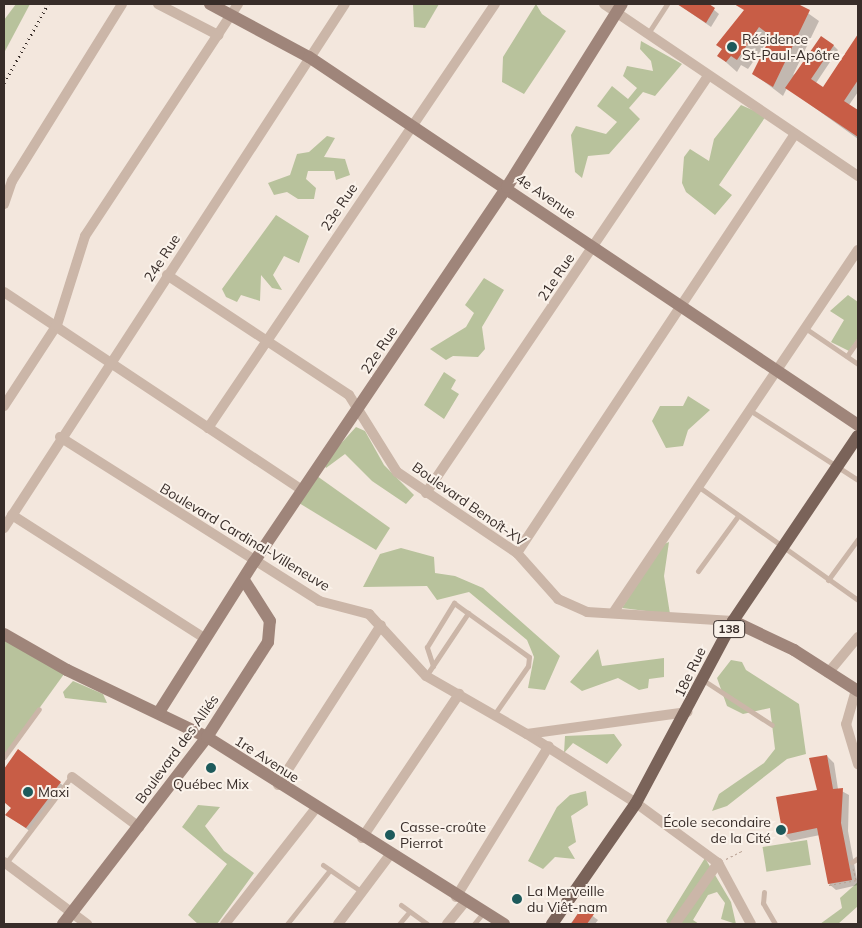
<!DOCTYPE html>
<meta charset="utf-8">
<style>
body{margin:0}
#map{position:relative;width:862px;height:928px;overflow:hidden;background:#f3e7dd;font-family:Mulish,sans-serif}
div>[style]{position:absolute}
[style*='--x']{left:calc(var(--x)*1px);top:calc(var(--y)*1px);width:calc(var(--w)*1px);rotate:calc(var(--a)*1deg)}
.green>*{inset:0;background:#b8c29c;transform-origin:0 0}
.shadow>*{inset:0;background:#0003}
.building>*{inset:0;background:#c85d46}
.path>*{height:1px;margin-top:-0.5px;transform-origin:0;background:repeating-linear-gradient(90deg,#b7a092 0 2.5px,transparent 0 5px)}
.lane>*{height:5px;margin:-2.5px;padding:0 2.5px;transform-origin:2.5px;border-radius:2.5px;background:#cbb6a8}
.street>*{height:10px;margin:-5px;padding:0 5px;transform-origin:5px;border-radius:5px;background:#cbb6a8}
.secondary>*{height:12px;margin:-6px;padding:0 6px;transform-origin:6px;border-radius:6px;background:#9f857a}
.primary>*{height:12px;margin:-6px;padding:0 6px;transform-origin:6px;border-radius:6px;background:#7a6359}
.rail>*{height:2.5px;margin-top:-1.25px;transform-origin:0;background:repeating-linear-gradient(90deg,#382d29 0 1px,transparent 0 5px)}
.dots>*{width:14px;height:14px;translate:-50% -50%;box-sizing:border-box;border:2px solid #faf2ea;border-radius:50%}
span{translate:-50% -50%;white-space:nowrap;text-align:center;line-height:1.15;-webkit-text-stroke:4px #faf2ea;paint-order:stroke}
.shield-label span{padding:1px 4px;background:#faf2ea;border:1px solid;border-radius:4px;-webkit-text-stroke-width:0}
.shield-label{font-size:12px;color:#382d29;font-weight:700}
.poi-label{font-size:14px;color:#382d29}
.left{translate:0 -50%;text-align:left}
.right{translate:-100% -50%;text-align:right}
.street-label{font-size:14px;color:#382d29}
.frame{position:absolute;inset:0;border:5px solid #382d29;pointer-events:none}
</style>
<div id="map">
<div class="green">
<div style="clip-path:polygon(16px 4px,30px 4px,4px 53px,4px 20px)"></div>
<div style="clip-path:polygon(413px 4px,439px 4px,425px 28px,414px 27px)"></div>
<div style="clip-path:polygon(536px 4px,542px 14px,566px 31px,524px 94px,502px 82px,503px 57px)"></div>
<div style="clip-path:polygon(641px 41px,682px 64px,655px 96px,643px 92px,629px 108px,640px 119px,609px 154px,588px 156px,582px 178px,575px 172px,571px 135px,576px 126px,606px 134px,617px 122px,597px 106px,612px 86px,628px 99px,637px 88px,623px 76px,627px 66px,653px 71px,651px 61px,640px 49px)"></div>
<div style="clip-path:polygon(741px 105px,766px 116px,719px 185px,732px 195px,715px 215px,686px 192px,682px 183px,684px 157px,690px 149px,709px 161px,714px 139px)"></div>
<div style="clip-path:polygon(327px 136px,335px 138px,324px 157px,345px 159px,350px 175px,336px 180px,334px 171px,308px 171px,306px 179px,316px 188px,314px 199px,298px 199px,287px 192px,274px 195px,268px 183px,290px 175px,297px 154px,309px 152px)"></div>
<div style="clip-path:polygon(276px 215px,309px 236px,299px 263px,284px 256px,273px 275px,282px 290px,272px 288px,261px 275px,260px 301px,241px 295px,237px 302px,226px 297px,222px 289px)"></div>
<div style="clip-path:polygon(484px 278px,504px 290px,482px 327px,485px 349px,478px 357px,453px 356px,446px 360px,430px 349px,466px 327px,474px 313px,465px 305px)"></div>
<div style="clip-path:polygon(848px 295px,858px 302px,858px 338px,849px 351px,831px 342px,844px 320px,830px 311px)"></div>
<div style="clip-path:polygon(444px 372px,456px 380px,451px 389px,459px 394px,444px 419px,424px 405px)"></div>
<div style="clip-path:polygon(688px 396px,710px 410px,688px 430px,683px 446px,666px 448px,652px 421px,660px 406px,683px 406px)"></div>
<div style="clip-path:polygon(356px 427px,365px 431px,384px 465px,414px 495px,406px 504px,372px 481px,345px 454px,326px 468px,323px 463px)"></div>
<div style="clip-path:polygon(317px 476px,390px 528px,376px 550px,299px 503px)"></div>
<div style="clip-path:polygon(669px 542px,664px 576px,670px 614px,622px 608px,662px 545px)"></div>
<div style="clip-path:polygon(401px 548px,434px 557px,435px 573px,455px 576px,483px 588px,560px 656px,545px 690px,528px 688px,534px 657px,527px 640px,469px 592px,437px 600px,427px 586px,363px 587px,380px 554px)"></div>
<div style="clip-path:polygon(4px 634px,67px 670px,4px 757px)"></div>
<div style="clip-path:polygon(598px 649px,602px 666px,664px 658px,664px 677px,649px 679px,648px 688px,639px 690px,618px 678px,582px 691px,570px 682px)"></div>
<div style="clip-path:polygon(731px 660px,742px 662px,746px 670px,799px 704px,806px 754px,787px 759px,727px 806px,712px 811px,719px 794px,764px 763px,775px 749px,770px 708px,743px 714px,727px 706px,717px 678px)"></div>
<div style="clip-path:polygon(73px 681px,103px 694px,107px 703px,65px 698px,63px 692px)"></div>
<div style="clip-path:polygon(614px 734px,622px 745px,607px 764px,573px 743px,564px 753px,565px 736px)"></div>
<div style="clip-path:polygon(586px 791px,588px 805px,571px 816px,576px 842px,568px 847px,575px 859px,555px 857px,543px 869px,528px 861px,557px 807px,570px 795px)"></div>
<div style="clip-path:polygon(198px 805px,220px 807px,205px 826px,224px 851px,254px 873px,217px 924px,198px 924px,188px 915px,227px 864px,182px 827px)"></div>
<div style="left:807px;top:840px;width:25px;height:45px;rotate:81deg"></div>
<div style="clip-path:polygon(705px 858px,731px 902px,736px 924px,721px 919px,725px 903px,717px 892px,708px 895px,693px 920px,699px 924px,668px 924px,666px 921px)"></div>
<div style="clip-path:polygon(858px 882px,858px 906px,838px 924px,820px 924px,842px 908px,840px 898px)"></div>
</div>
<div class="shadow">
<div style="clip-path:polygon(678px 4px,707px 4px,719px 14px,711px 27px)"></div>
<div style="clip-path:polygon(742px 4px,795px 4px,819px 21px,793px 75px,833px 45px,838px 50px,816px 83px,823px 88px,858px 36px,858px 92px,849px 105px,856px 110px,858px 107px,858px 139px,787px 88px,783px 96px,754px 74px,773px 33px,748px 69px,741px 65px,737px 72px,719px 56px,723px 50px,718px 45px,745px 11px)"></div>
<div style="clip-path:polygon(18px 751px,65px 787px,31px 832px,7px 815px,12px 808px,4px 802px,4px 771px)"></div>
<div style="clip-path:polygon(827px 756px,834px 763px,838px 789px,849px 795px,848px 831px,858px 885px,836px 890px,829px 884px,820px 835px,791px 841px,784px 834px,819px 791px)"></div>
<div style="clip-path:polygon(583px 909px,598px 920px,595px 924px,570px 924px)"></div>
</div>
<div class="building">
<div style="clip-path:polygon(677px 4px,709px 4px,715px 8px,706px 23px)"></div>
<div style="clip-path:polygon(734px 4px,798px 4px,810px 10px,773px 87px,752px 74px,771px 36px,759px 27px,737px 60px,731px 56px,726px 62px,717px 56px,722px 49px,716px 45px,744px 10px)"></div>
<div style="clip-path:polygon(858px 34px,858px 80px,844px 101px,858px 110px,858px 137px,785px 88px,821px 36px,834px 45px,811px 79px,823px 87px)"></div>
<div style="clip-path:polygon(18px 749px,61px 782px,26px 828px,5px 815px,11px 808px,4px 802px,4px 769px)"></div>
<div style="clip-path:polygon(827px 755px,833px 789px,843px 788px,841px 823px,852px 880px,828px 884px,817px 828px,783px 835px,776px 797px,817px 790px,809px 758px)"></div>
<div style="clip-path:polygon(582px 907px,594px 914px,587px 924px,571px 924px)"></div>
</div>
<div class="path">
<div style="--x:726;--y:859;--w:18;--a:-27"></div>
<div style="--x:829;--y:885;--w:27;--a:-10"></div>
<div style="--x:856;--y:880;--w:12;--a:-104"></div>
</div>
<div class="lane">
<div style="--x:647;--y:35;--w:37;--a:-57"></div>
<div style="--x:805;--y:328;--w:64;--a:34.2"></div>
<div style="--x:847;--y:356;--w:19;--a:-55"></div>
<div style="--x:751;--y:411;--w:127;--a:32.8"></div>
<div style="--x:699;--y:487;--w:195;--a:35.4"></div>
<div style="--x:698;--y:571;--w:68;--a:-54"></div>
<div style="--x:828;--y:580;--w:51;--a:-53.8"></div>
<div style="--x:433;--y:666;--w:20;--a:-108"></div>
<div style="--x:427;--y:647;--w:52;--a:-58.5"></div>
<div style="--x:454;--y:603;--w:17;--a:36"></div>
<div style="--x:426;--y:676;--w:76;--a:-56.3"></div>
<div style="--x:468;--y:613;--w:75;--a:35.8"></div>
<div style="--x:529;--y:657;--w:9;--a:96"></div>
<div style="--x:528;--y:666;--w:60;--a:124.8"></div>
<div style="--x:703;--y:680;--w:82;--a:33.1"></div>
<div style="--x:4;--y:757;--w:59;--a:-53.9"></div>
<div style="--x:852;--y:862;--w:7;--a:-34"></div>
<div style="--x:6;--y:863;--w:108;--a:-52.9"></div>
<div style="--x:323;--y:865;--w:47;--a:34.7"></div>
<div style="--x:764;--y:892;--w:11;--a:95"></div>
<div style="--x:763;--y:903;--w:24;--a:60"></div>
<div style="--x:401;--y:905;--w:32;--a:36"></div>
<div style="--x:287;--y:924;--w:69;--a:-51.5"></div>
<div style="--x:399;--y:924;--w:16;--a:-50"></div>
<div style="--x:474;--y:924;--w:14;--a:-51"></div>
</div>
<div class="street">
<div style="--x:158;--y:4;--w:68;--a:27.3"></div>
<div style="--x:604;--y:4;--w:307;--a:34.1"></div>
<div style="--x:4;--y:204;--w:24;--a:-71"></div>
<div style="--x:12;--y:181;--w:208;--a:-58.1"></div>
<div style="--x:167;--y:275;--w:218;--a:33.4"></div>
<div style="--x:349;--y:395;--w:91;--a:58.1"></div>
<div style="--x:397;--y:472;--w:145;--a:34"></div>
<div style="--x:517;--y:553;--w:62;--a:48.3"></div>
<div style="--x:558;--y:599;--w:32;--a:24"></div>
<div style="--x:587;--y:612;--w:146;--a:3.5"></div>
<div style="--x:4;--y:292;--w:359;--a:33.6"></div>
<div style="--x:4;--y:406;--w:97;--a:-56.8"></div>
<div style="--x:57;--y:325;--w:93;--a:-72.5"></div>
<div style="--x:85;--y:236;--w:278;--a:-56.6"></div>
<div style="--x:208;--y:428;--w:512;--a:-55.91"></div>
<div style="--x:60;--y:437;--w:307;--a:32.3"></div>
<div style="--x:319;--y:601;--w:52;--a:14.6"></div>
<div style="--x:369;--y:614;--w:84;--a:47.4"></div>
<div style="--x:426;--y:676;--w:116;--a:29.9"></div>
<div style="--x:527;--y:734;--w:162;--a:-7.8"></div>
<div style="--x:426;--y:493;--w:503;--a:-55.93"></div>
<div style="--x:12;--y:515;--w:228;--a:32.6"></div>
<div style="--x:4;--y:528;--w:625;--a:-56.95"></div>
<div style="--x:517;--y:553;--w:503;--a:-56.44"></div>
<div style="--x:613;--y:613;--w:438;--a:-56"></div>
<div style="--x:828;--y:673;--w:47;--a:-50.2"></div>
<div style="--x:856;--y:690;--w:35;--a:106"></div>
<div style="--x:846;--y:724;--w:42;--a:73.3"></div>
<div style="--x:527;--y:734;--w:129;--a:32.3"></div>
<div style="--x:636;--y:803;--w:102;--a:36.2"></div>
<div style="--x:718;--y:863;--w:69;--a:61.6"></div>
<div style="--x:72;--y:777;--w:84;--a:36.7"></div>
<div style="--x:278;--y:785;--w:190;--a:-57.2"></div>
<div style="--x:362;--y:838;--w:174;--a:-56"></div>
<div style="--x:4;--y:862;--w:104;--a:36.8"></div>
<div style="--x:456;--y:897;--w:177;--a:-58.4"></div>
<div style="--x:225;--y:924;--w:147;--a:-51.9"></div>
<div style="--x:338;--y:924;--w:85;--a:-53.1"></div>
<div style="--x:447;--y:924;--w:27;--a:-51"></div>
<div style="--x:675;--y:924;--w:75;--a:-54.8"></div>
</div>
<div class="secondary">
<div style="--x:210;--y:4;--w:112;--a:28.2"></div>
<div style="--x:309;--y:57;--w:661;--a:33.83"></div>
<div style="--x:733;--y:621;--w:68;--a:25.4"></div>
<div style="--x:794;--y:650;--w:76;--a:32.6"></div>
<div style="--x:4;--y:634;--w:73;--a:29.7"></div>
<div style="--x:67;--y:670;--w:155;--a:25.6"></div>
<div style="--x:207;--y:737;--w:351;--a:32.2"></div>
<div style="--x:159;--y:712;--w:178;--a:-57.7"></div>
<div style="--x:254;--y:562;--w:452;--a:-56"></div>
<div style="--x:507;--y:187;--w:216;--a:-57.9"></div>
<div style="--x:63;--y:924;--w:236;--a:-52.4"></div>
<div style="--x:207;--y:737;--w:113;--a:-57.3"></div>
<div style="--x:268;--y:642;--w:21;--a:-85"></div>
<div style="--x:270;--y:621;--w:49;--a:-122.4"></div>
</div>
<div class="primary">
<div style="--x:552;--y:924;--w:147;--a:-55.2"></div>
<div style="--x:636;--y:803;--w:206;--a:-61.9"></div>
<div style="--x:733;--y:621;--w:223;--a:-56"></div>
</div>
<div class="rail">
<div style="--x:4;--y:83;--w:90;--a:-60.9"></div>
</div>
<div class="dots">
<div style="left:732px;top:47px;background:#1d5a5b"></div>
<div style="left:211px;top:768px;background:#1d5a5b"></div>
<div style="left:28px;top:792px;background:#1d5a5b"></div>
<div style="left:781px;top:830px;background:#1d5a5b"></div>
<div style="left:390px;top:835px;background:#1d5a5b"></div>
<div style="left:517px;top:899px;background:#1d5a5b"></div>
</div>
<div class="shield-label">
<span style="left:729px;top:629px">138</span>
</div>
<div class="poi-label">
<span class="left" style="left:742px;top:47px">Résidence<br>St-Paul-Apôtre</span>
<span style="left:211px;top:784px">Québec Mix</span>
<span class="left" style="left:38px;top:792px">Maxi</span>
<span class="right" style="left:771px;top:830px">École secondaire<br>de la Cité</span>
<span class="left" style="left:400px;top:835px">Casse-croûte<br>Pierrot</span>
<span class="left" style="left:527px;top:899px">La Merveille<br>du Viêt-nam</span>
</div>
<div class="street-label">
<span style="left:546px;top:196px;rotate:34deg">4e Avenue</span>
<span style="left:339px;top:207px;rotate:-56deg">23e Rue</span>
<span style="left:162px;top:258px;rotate:-57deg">24e Rue</span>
<span style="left:556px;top:277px;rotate:-56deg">21e Rue</span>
<span style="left:379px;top:350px;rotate:-56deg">22e Rue</span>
<span style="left:469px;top:504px;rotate:35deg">Boulevard Benoît-XV</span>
<span style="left:245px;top:537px;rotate:31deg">Boulevard Cardinal-Villeneuve</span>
<span style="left:690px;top:672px;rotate:-64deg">18e Rue</span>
<span style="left:177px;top:749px;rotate:-54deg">Boulevard des Alliés</span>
<span style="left:267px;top:759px;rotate:33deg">1re Avenue</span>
</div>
<div class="frame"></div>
</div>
